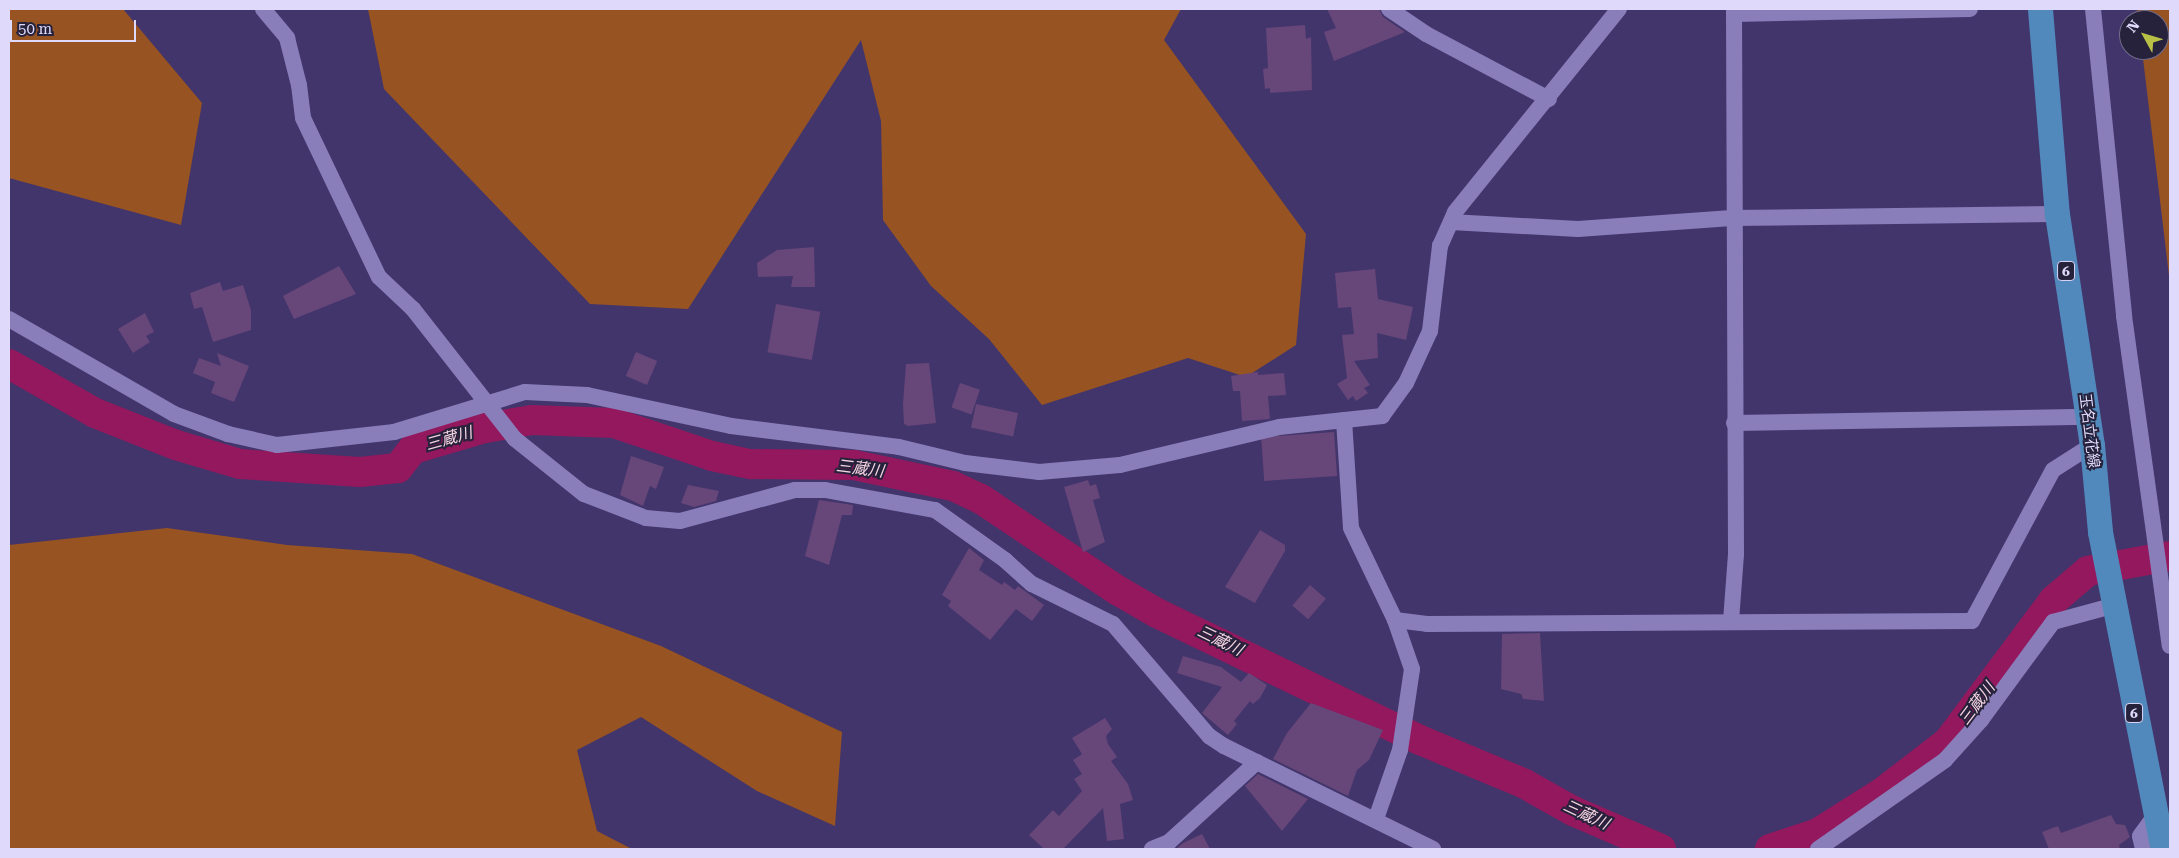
<!DOCTYPE html>
<meta charset="utf-8">
<style>
body{margin:0}
#map{position:relative;width:2179px;height:858px;overflow:hidden;background:#42356b;font-family:"Roboto Serif","Noto Sans JP",serif}
div>[style]{position:absolute}
[style*='--x']{left:calc(var(--x)*1px);top:calc(var(--y)*1px);width:calc(var(--w)*1px);rotate:calc(var(--a)*1deg)}
.green>*{inset:0;background:#985322}
.river>*{height:30px;margin:-15px;padding:0 15px;transform-origin:15px;border-radius:15px;background:#94185e}
.building>*{inset:0;background:#674679;transform-origin:0 0}
.street>*{height:16px;margin:-8px;padding:0 8px;transform-origin:8px;border-radius:8px;background:#897eba}
.primary>*{height:25px;margin:-12.5px;padding:0 12.5px;transform-origin:12.5px;border-radius:12.5px;background:#5189bc}
span{translate:-50% -50%;white-space:nowrap;text-align:center;line-height:1.15;-webkit-text-stroke:4px #27223b;paint-order:stroke}
.shield-label span{padding:1px 4px;background:#27223b;border:1px solid;border-radius:4px;-webkit-text-stroke-width:0}
.shield-label{font-size:14px;color:#dfdafb;font-weight:700}
.street-label{font-size:15px;color:#dfdafb}
.water-label{font-size:16px;color:#f5d4e1;font-style:italic}
.frame{position:absolute;inset:0;border:10px solid #dfdafb;pointer-events:none}
.north{position:absolute;left:2119px;top:10px;width:50px;height:50px;box-sizing:border-box;background:#27223b;border:1px solid #716c88;border-radius:50%;rotate:309deg;font-size:14px;font-weight:700;line-height:20px;text-align:center;color:#dfdafb}
.north::after{content:'';display:block;margin:auto;width:18px;height:22px;background:#b9c046;clip-path:polygon(50% 0,100% 100%,50% 72%,0 100%)}
.scale{position:absolute;left:10px;top:20px;width:126px;height:22px;box-sizing:border-box;border:2px solid #dfdafb;border-top:0;padding-left:6px;font-size:15px;line-height:18px;white-space:nowrap;color:#dfdafb;-webkit-text-stroke:4px #27223b;paint-order:stroke}
</style>
<div id="map">
<div class="green">
<div style="clip-path:polygon(9px 9px,123px 9px,202px 103px,181px 225px,9px 178px)"></div>
<div style="clip-path:polygon(368px 9px,1181px 9px,1164px 40px,1306px 234px,1296px 345px,1246px 377px,1188px 358px,1042px 405px,989px 339px,931px 286px,883px 220px,881px 121px,861px 40px,688px 309px,590px 304px,384px 89px)"></div>
<div style="clip-path:polygon(2137px 9px,2170px 9px,2170px 284px,2142px 50px,2159px 50px,2159px 20px,2138px 20px)"></div>
<div style="clip-path:polygon(167px 528px,287px 545px,412px 554px,661px 646px,842px 732px,835px 826px,757px 791px,641px 717px,577px 750px,597px 831px,632px 849px,9px 849px,9px 545px)"></div>
</div>
<div class="river">
<div style="--x:9;--y:364;--w:99;--a:29.7"></div>
<div style="--x:95;--y:413;--w:87;--a:21.6"></div>
<div style="--x:176;--y:445;--w:67;--a:16.5"></div>
<div style="--x:240;--y:464;--w:120;--a:3.8"></div>
<div style="--x:360;--y:472;--w:38;--a:-6"></div>
<div style="--x:398;--y:468;--w:24;--a:-52"></div>
<div style="--x:413;--y:449;--w:75;--a:-16.3"></div>
<div style="--x:485;--y:428;--w:48;--a:-9.7"></div>
<div style="--x:532;--y:420;--w:82;--a:2.1"></div>
<div style="--x:614;--y:423;--w:103;--a:18.6"></div>
<div style="--x:712;--y:456;--w:40;--a:12"></div>
<div style="--x:751;--y:464;--w:103;--a:0.6"></div>
<div style="--x:854;--y:465;--w:101;--a:12"></div>
<div style="--x:953;--y:486;--w:31;--a:25"></div>
<div style="--x:981;--y:499;--w:164;--a:33.8"></div>
<div style="--x:1117;--y:590;--w:46;--a:29.9"></div>
<div style="--x:1157;--y:613;--w:292;--a:25.8"></div>
<div style="--x:1420;--y:740;--w:114;--a:22.7"></div>
<div style="--x:1525;--y:784;--w:55;--a:29.4"></div>
<div style="--x:1573;--y:811;--w:96;--a:23.4"></div>
<div style="--x:1770;--y:849;--w:51;--a:-18.4"></div>
<div style="--x:1818;--y:833;--w:77;--a:-32.2"></div>
<div style="--x:1883;--y:792;--w:82;--a:-37.6"></div>
<div style="--x:1948;--y:742;--w:177;--a:-53.3"></div>
<div style="--x:2054;--y:600;--w:45;--a:-40.5"></div>
<div style="--x:2088;--y:571;--w:83;--a:-10.4"></div>
</div>
<div class="building">
<div style="clip-path:polygon(1327px 9px,1379px 9px,1383px 17px,1405px 32px,1334px 61px,1324px 32px,1336px 28px)"></div>
<div style="clip-path:polygon(1305px 25px,1306px 39px,1311px 37px,1312px 90px,1270px 93px,1270px 88px,1265px 89px,1263px 69px,1268px 68px,1266px 28px)"></div>
<div style="clip-path:polygon(814px 247px,815px 287px,791px 287px,793px 276px,758px 277px,757px 263px,777px 250px)"></div>
<div style="clip-path:polygon(339px 266px,356px 294px,294px 319px,283px 296px)"></div>
<div style="clip-path:polygon(1375px 269px,1378px 299px,1413px 307px,1406px 340px,1377px 333px,1378px 358px,1354px 361px,1370px 385px,1364px 388px,1368px 393px,1356px 401px,1353px 396px,1348px 400px,1337px 384px,1347px 378px,1342px 335px,1354px 334px,1351px 307px,1338px 308px,1335px 273px)"></div>
<div style="clip-path:polygon(220px 282px,223px 291px,243px 285px,251px 310px,251px 330px,213px 342px,202px 307px,194px 309px,190px 293px)"></div>
<div style="left:776px;top:304px;width:45px;height:49px;rotate:10deg"></div>
<div style="clip-path:polygon(145px 313px,154px 332px,146px 336px,150px 342px,133px 353px,118px 329px)"></div>
<div style="left:636px;top:352px;width:23px;height:26px;rotate:23deg"></div>
<div style="clip-path:polygon(217px 353px,249px 366px,234px 402px,211px 393px,215px 382px,193px 373px,199px 358px,221px 366px)"></div>
<div style="clip-path:polygon(929px 363px,936px 423px,908px 426px,904px 424px,903px 404px,906px 364px)"></div>
<div style="clip-path:polygon(1258px 372px,1258px 375px,1284px 373px,1286px 395px,1268px 396px,1270px 419px,1242px 421px,1240px 391px,1233px 391px,1231px 376px)"></div>
<div style="left:960px;top:383px;width:21px;height:26px;rotate:19deg"></div>
<div style="left:976px;top:404px;width:43px;height:24px;rotate:12deg"></div>
<div style="left:1334px;top:432px;width:44px;height:73px;rotate:86deg"></div>
<div style="clip-path:polygon(631px 456px,664px 467px,656px 489px,650px 486px,643px 506px,620px 495px)"></div>
<div style="clip-path:polygon(1088px 480px,1090px 486px,1096px 484px,1100px 498px,1093px 500px,1105px 542px,1083px 552px,1064px 487px)"></div>
<div style="clip-path:polygon(688px 485px,719px 491px,716px 501px,694px 507px,681px 503px)"></div>
<div style="clip-path:polygon(819px 500px,853px 505px,852px 515px,842px 515px,829px 565px,805px 556px)"></div>
<div style="clip-path:polygon(1260px 530px,1285px 545px,1285px 551px,1255px 603px,1225px 587px)"></div>
<div style="clip-path:polygon(969px 548px,984px 560px,979px 570px,1002px 585px,1004px 582px,1015px 590px,1018px 586px,1044px 605px,1032px 621px,1016px 609px,990px 640px,948px 606px,951px 601px,942px 595px)"></div>
<div style="left:1310px;top:585px;width:21px;height:27px;rotate:41deg"></div>
<div style="clip-path:polygon(1540px 633px,1544px 701px,1523px 699px,1521px 694px,1501px 689px,1502px 634px)"></div>
<div style="clip-path:polygon(1183px 656px,1221px 667px,1241px 682px,1249px 673px,1267px 685px,1260px 698px,1253px 704px,1250px 701px,1234px 721px,1237px 724px,1228px 735px,1202px 713px,1222px 687px,1177px 673px)"></div>
<div style="clip-path:polygon(1311px 703px,1383px 730px,1369px 760px,1357px 770px,1348px 796px,1273px 759px,1287px 733px)"></div>
<div style="clip-path:polygon(1105px 718px,1112px 729px,1106px 736px,1108px 744px,1117px 757px,1111px 761px,1128px 784px,1133px 800px,1120px 804px,1124px 839px,1107px 841px,1103px 808px,1063px 849px,1044px 849px,1029px 835px,1053px 810px,1059px 816px,1082px 791px,1074px 779px,1082px 774px,1073px 760px,1082px 754px,1072px 738px)"></div>
<div style="clip-path:polygon(1258px 774px,1308px 799px,1282px 831px,1245px 786px)"></div>
<div style="clip-path:polygon(2111px 815px,2116px 824px,2125px 825px,2130px 837px,2119px 845px,2120px 849px,2049px 849px,2042px 832px,2058px 826px,2061px 833px)"></div>
<div style="clip-path:polygon(1202px 834px,1210px 849px,1176px 849px,1183px 843px)"></div>
</div>
<div class="street">
<div style="--x:263;--y:9;--w:38;--a:50"></div>
<div style="--x:287;--y:38;--w:49;--a:75.7"></div>
<div style="--x:299;--y:85;--w:33;--a:83"></div>
<div style="--x:303;--y:118;--w:176;--a:64.5"></div>
<div style="--x:379;--y:277;--w:47;--a:43.3"></div>
<div style="--x:413;--y:309;--w:165;--a:51.9"></div>
<div style="--x:515;--y:439;--w:88;--a:38.6"></div>
<div style="--x:584;--y:494;--w:66;--a:21.2"></div>
<div style="--x:646;--y:518;--w:34;--a:5"></div>
<div style="--x:680;--y:521;--w:119;--a:-15.1"></div>
<div style="--x:795;--y:490;--w:30;--a:0"></div>
<div style="--x:825;--y:490;--w:112;--a:10.3"></div>
<div style="--x:935;--y:510;--w:86;--a:35.5"></div>
<div style="--x:1005;--y:560;--w:36;--a:42"></div>
<div style="--x:1032;--y:584;--w:90;--a:26.3"></div>
<div style="--x:1113;--y:624;--w:148;--a:49.4"></div>
<div style="--x:1209;--y:736;--w:18;--a:34"></div>
<div style="--x:1224;--y:746;--w:233;--a:26.2"></div>
<div style="--x:1389;--y:9;--w:45;--a:34"></div>
<div style="--x:1426;--y:34;--w:139;--a:27.9"></div>
<div style="--x:2093;--y:9;--w:309;--a:84.2"></div>
<div style="--x:2124;--y:316;--w:333;--a:82.1"></div>
<div style="--x:1734;--y:14;--w:236;--a:-1.2"></div>
<div style="--x:1451;--y:222;--w:127;--a:3.2"></div>
<div style="--x:1578;--y:229;--w:154;--a:-4.1"></div>
<div style="--x:1732;--y:218;--w:325;--a:-0.7"></div>
<div style="--x:9;--y:319;--w:190;--a:29.9"></div>
<div style="--x:174;--y:414;--w:58;--a:20.3"></div>
<div style="--x:228;--y:434;--w:50;--a:12.7"></div>
<div style="--x:277;--y:445;--w:118;--a:-6.3"></div>
<div style="--x:394;--y:432;--w:137;--a:-17"></div>
<div style="--x:525;--y:392;--w:62;--a:2.8"></div>
<div style="--x:587;--y:395;--w:147;--a:12.1"></div>
<div style="--x:731;--y:426;--w:169;--a:7.1"></div>
<div style="--x:899;--y:447;--w:68;--a:13.6"></div>
<div style="--x:965;--y:463;--w:75;--a:6.9"></div>
<div style="--x:1039;--y:472;--w:81;--a:-4.9"></div>
<div style="--x:1120;--y:465;--w:163;--a:-13.4"></div>
<div style="--x:1279;--y:427;--w:104;--a:-6.1"></div>
<div style="--x:1382;--y:416;--w:41;--a:-54"></div>
<div style="--x:1406;--y:383;--w:57;--a:-65.2"></div>
<div style="--x:1430;--y:331;--w:86;--a:-83.3"></div>
<div style="--x:1440;--y:246;--w:37;--a:-66"></div>
<div style="--x:1455;--y:212;--w:261;--a:-51.1"></div>
<div style="--x:1344;--y:420;--w:108;--a:86.3"></div>
<div style="--x:1351;--y:528;--w:102;--a:64.4"></div>
<div style="--x:1395;--y:620;--w:52;--a:70.9"></div>
<div style="--x:1412;--y:669;--w:82;--a:98.4"></div>
<div style="--x:1400;--y:750;--w:73;--a:109.2"></div>
<div style="--x:1734;--y:423;--w:354;--a:-1"></div>
<div style="--x:1395;--y:620;--w:32;--a:7"></div>
<div style="--x:1427;--y:624;--w:545;--a:-0.32"></div>
<div style="--x:1972;--y:621;--w:171;--a:-61.8"></div>
<div style="--x:2053;--y:470;--w:46;--a:-32.7"></div>
<div style="--x:1731;--y:621;--w:67;--a:-85.7"></div>
<div style="--x:1736;--y:554;--w:545;--a:-90.21"></div>
<div style="--x:1152;--y:849;--w:18;--a:-22"></div>
<div style="--x:1169;--y:842;--w:119;--a:-42.3"></div>
<div style="--x:1818;--y:849;--w:155;--a:-35"></div>
<div style="--x:1945;--y:760;--w:54;--a:-48"></div>
<div style="--x:1981;--y:720;--w:122;--a:-53.7"></div>
<div style="--x:2053;--y:622;--w:61;--a:-15.2"></div>
<div style="--x:2143;--y:849;--w:13;--a:-103"></div>
<div style="--x:2140;--y:836;--w:26;--a:-54"></div>
</div>
<div class="primary">
<div style="--x:2040;--y:9;--w:206;--a:85.3"></div>
<div style="--x:2057;--y:214;--w:234;--a:81.4"></div>
<div style="--x:2092;--y:445;--w:87;--a:84.7"></div>
<div style="--x:2100;--y:532;--w:323;--a:78.8"></div>
</div>
<div class="shield-label">
<span style="left:2066px;top:271px">6</span>
<span style="left:2134px;top:713px">6</span>
</div>
<div class="street-label">
<span style="left:2089px;top:431px;rotate:83deg">玉名立花線</span>
</div>
<div class="water-label">
<span style="left:449px;top:439px;rotate:-16deg">三蔵川</span>
<span style="left:860px;top:469px;rotate:7deg">三蔵川</span>
<span style="left:1220px;top:641px;rotate:26deg">三蔵川</span>
<span style="left:1977px;top:704px;rotate:-53deg">三蔵川</span>
<span style="left:1586px;top:815px;rotate:25deg">三蔵川</span>
</div>
<div class="frame"></div>
<div class="north">N</div>
<div class="scale">50 m</div>
</div>
